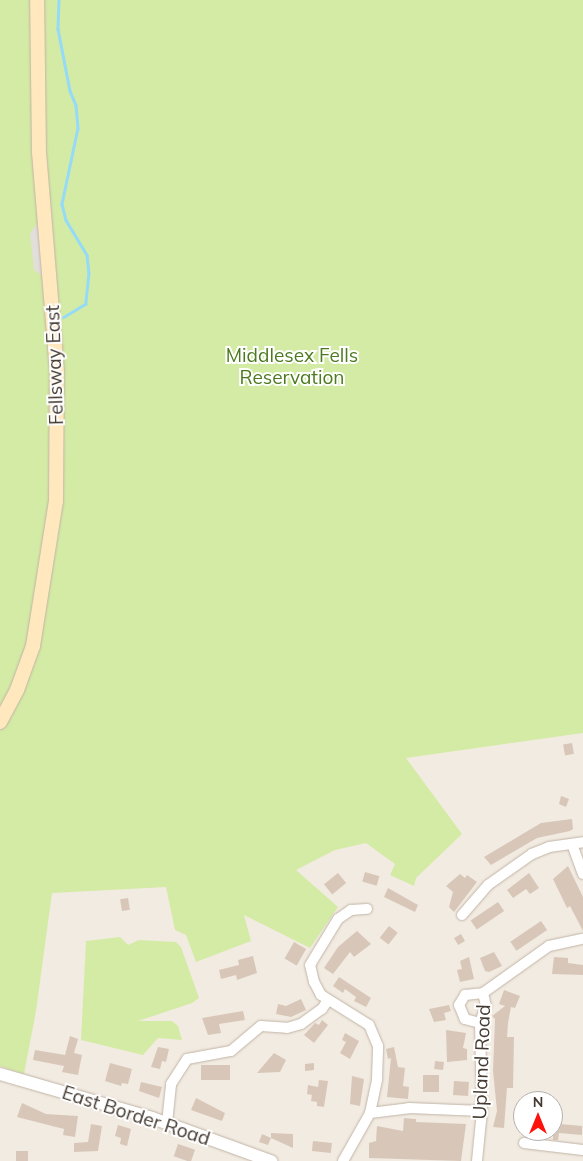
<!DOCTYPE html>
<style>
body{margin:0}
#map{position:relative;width:583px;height:1161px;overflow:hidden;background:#f2ebe1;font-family:Mulish,sans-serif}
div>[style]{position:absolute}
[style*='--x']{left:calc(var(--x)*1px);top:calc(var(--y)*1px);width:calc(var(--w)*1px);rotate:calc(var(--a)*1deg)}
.green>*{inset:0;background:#d4eba5}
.parking>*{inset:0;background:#e2deda}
.stream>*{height:2.5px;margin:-1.25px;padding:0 1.25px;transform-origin:1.25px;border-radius:1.25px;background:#95dbf7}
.building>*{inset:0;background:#d8c7b8;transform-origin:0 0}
.roads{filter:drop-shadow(0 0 1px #c1b4a6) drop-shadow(0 0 1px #c1b4a6)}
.minor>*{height:10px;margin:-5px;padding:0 5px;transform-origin:5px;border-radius:5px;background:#fff}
.tertiary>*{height:12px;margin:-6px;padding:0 6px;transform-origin:6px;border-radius:6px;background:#fff}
.secondary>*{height:14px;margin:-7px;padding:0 7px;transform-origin:7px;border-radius:7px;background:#ffe7be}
span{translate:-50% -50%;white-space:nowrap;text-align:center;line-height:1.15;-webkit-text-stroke:4px #fff;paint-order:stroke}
.park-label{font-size:19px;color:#4d7a20}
.street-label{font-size:19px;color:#443a31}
.north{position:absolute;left:513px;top:1091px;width:50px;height:50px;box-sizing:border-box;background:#fff;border:1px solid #b4b0ad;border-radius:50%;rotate:0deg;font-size:14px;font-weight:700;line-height:20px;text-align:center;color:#443a31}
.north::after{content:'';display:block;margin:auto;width:18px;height:22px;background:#ff110b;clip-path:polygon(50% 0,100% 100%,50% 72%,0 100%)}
</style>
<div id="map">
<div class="green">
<div style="clip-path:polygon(0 0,583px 0,583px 733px,406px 758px,462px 834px,416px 878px,414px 886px,390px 875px,395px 864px,366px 843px,335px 850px,296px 870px,338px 907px,310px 948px,244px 915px,251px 941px,196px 962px,186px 935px,175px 930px,166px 887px,52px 893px,36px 1011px,24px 1074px,0 1066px)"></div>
<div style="clip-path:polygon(120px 937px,128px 945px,139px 940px,176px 942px,181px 947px,199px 998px,192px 1003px,138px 1021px,172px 1021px,178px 1026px,182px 1040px,158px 1038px,143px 1055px,81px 1040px,86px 941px)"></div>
</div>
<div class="parking">
<div style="clip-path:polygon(39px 221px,45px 278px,34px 270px,30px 234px)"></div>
</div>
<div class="stream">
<div style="--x:59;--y:0;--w:29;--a:92"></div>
<div style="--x:58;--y:29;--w:63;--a:79"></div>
<div style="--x:70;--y:91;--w:15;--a:67"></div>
<div style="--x:76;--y:105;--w:23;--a:85"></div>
<div style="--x:78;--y:128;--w:78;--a:101.9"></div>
<div style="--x:62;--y:204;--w:16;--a:76"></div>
<div style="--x:66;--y:220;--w:41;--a:59"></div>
<div style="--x:87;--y:255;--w:18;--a:84"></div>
<div style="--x:89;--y:273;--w:31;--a:96"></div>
<div style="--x:86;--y:304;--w:26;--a:149"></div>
</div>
<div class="building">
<div style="left:572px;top:743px;width:11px;height:9px;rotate:80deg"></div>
<div style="clip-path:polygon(561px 796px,569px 799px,566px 807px,559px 804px)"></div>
<div style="clip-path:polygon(572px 819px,573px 829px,570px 831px,537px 838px,491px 865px,484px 857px,541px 823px)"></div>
<div style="clip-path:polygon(568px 866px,583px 897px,583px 931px,570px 906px,567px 908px,553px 879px)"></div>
<div style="left:365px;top:872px;width:15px;height:10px;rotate:16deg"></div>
<div style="left:338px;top:873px;width:13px;height:18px;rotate:51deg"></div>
<div style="clip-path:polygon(529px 873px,539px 888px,530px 894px,526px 889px,513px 898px,507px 890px)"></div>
<div style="clip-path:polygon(460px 874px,465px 878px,467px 875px,477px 882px,454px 912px,449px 907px,453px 892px,446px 886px)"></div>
<div style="clip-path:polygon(388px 888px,418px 905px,415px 912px,384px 897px)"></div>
<div style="left:128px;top:898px;width:12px;height:8px;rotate:81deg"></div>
<div style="left:498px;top:902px;width:11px;height:33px;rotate:56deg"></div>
<div style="left:541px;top:921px;width:11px;height:37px;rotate:56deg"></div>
<div style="left:389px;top:926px;width:11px;height:15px;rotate:38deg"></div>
<div style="clip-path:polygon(357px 931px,371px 944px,354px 957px,350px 952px,333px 974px,324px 968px,338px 947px)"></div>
<div style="left:461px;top:934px;width:8px;height:8px;rotate:60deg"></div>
<div style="left:294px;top:942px;width:14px;height:19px;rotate:30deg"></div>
<div style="clip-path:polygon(494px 952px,502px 966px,489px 972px,485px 971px,480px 958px)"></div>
<div style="clip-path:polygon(253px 956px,257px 973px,237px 980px,236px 975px,221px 979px,219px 970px,239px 965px,238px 960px)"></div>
<div style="clip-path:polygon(469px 957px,474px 979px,460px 982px,457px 970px,462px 969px,460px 961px)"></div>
<div style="clip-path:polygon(554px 957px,568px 958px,568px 963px,583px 965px,583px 975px,552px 974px)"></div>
<div style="clip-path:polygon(339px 977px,371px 998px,366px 1007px,354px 1001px,356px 997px,345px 989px,343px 993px,333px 986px)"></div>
<div style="clip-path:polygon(504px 990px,520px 996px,515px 1008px,511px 1007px,508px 1023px,507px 1037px,514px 1037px,513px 1088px,507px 1088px,504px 1128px,493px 1127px,497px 1111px,493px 1071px,495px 1019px,492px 1016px,505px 1006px,499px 1004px)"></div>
<div style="clip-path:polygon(301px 999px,306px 1010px,291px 1017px,276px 1014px,278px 1004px,286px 1006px)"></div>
<div style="clip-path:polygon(449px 1005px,451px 1011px,444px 1013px,446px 1020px,434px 1022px,429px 1009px)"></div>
<div style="clip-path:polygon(243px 1011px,245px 1020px,219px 1024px,221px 1033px,208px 1035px,202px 1018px)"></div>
<div style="clip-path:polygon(322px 1020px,328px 1025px,314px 1043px,304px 1035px,315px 1023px,319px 1025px)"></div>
<div style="clip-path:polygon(446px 1030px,466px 1033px,463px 1048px,467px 1049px,467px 1060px,447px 1062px)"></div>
<div style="clip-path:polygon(345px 1033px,359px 1041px,350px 1059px,340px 1053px,346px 1042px,342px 1040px)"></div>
<div style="clip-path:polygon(70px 1036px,78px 1039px,74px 1053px,82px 1055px,78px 1075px,62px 1072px,64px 1066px,33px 1060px,35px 1050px,65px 1055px)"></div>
<div style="clip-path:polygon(158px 1047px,169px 1049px,166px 1062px,162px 1061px,160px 1069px,151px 1067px)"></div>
<div style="clip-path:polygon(394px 1047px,398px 1067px,405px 1068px,403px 1086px,409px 1087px,408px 1099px,387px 1097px,391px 1058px,388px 1059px,386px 1049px)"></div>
<div style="clip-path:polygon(274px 1053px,286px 1060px,280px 1072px,257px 1073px)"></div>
<div style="left:435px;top:1061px;width:9px;height:8px;rotate:6deg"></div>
<div style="clip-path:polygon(110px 1063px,132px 1069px,128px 1084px,122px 1083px,121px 1086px,105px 1081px)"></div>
<div style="clip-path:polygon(314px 1063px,314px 1070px,305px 1071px,305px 1064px)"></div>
<div style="left:201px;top:1065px;width:29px;height:15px"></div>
<div style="left:423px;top:1075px;width:16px;height:17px"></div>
<div style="clip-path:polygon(352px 1076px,364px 1079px,360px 1106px,350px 1104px)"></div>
<div style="clip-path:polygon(319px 1080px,328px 1081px,324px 1107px,317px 1106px,317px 1102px,311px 1101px,312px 1095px,307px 1094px,308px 1085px,318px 1087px)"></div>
<div style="left:454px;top:1081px;width:15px;height:14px;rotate:4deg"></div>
<div style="clip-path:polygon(141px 1082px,162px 1087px,159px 1098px,139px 1091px)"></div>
<div style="clip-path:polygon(196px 1098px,225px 1113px,222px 1121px,191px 1110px)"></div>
<div style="clip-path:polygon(22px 1103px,46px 1114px,78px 1116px,75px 1137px,63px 1135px,64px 1129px,17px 1117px)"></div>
<div style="clip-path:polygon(553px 1117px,561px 1118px,560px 1124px,582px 1126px,582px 1135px,559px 1133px,558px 1140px,553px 1140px)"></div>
<div style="clip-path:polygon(404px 1118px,416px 1119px,416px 1122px,466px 1124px,461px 1161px,369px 1158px,369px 1143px,376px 1141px,377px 1126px,403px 1131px)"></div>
<div style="clip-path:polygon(91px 1124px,102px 1126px,98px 1151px,74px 1152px,74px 1143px,88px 1142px)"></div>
<div style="clip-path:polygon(118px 1125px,131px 1129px,127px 1146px,120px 1144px,121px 1138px,115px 1136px)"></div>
<div style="clip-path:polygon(271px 1133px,293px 1134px,293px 1148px,271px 1138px,268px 1145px,259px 1142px,262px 1134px,271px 1138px)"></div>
<div style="left:313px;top:1141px;width:19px;height:10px;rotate:6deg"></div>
<div style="left:178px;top:1144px;width:18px;height:13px;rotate:19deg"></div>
<div style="left:16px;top:1151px;width:12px;height:10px"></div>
</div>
<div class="roads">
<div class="minor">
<div style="--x:572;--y:844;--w:32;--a:70"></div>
<div style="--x:462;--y:915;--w:40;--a:-49"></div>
<div style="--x:488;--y:885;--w:54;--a:-35.2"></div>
<div style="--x:532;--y:854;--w:18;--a:-22"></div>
<div style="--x:549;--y:847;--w:34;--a:-8"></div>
<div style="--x:483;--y:993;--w:81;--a:-35.5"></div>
<div style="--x:549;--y:946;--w:35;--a:-12"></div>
<div style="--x:480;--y:1023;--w:16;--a:-165"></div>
<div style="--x:465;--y:1019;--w:15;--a:-113"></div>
<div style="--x:459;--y:1005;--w:12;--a:-59"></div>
<div style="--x:465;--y:995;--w:18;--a:-6"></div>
<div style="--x:370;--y:1113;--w:39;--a:-7"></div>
<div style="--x:409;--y:1108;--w:73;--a:2.4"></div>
<div style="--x:167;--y:1123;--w:39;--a:-84"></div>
<div style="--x:171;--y:1084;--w:30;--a:-57"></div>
<div style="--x:187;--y:1059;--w:45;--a:-10.3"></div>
<div style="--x:231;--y:1051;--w:39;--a:-40"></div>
<div style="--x:261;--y:1026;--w:26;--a:4"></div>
<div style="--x:287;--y:1028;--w:15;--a:-16"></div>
<div style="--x:301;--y:1024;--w:26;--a:-36"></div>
<div style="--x:322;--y:1009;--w:11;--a:-56"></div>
<div style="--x:524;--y:1143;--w:59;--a:6.8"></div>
<div style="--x:343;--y:1161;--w:55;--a:-60.6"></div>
<div style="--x:370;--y:1113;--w:35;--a:-78"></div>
<div style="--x:377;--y:1079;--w:33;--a:-88"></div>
<div style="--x:378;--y:1046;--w:23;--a:-113"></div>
<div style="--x:369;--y:1025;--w:57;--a:-148"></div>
<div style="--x:321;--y:995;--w:15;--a:-118"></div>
<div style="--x:314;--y:982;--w:17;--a:-103"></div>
<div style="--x:310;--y:965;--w:54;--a:-58.7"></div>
<div style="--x:338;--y:919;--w:16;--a:-35"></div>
<div style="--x:351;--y:910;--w:16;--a:-4"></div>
<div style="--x:477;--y:1161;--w:50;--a:-84.3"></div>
<div style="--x:482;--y:1111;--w:88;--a:-91.3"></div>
<div style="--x:480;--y:1023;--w:18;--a:-71"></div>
<div style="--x:486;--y:1006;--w:13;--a:-103"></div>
</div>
<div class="tertiary">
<div style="--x:0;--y:1074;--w:158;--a:16.1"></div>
<div style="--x:152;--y:1118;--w:127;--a:19.9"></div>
</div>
<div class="secondary">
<div style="--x:0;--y:722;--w:36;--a:-62"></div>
<div style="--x:17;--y:690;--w:47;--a:-70"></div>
<div style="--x:33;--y:646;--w:147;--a:-81"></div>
<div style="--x:56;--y:501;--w:130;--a:-89.6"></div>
<div style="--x:57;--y:371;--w:219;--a:-94.7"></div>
<div style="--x:39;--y:153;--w:153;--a:-90.7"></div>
</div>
</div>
<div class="park-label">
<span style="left:292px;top:367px">Middlesex Fells<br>Reservation</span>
</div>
<div class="street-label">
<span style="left:55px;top:365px;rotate:-92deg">Fellsway East</span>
<span style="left:482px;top:1062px;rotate:-88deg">Upland Road</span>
<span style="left:136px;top:1116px;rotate:18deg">East Border Road</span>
</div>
<div class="north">N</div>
</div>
